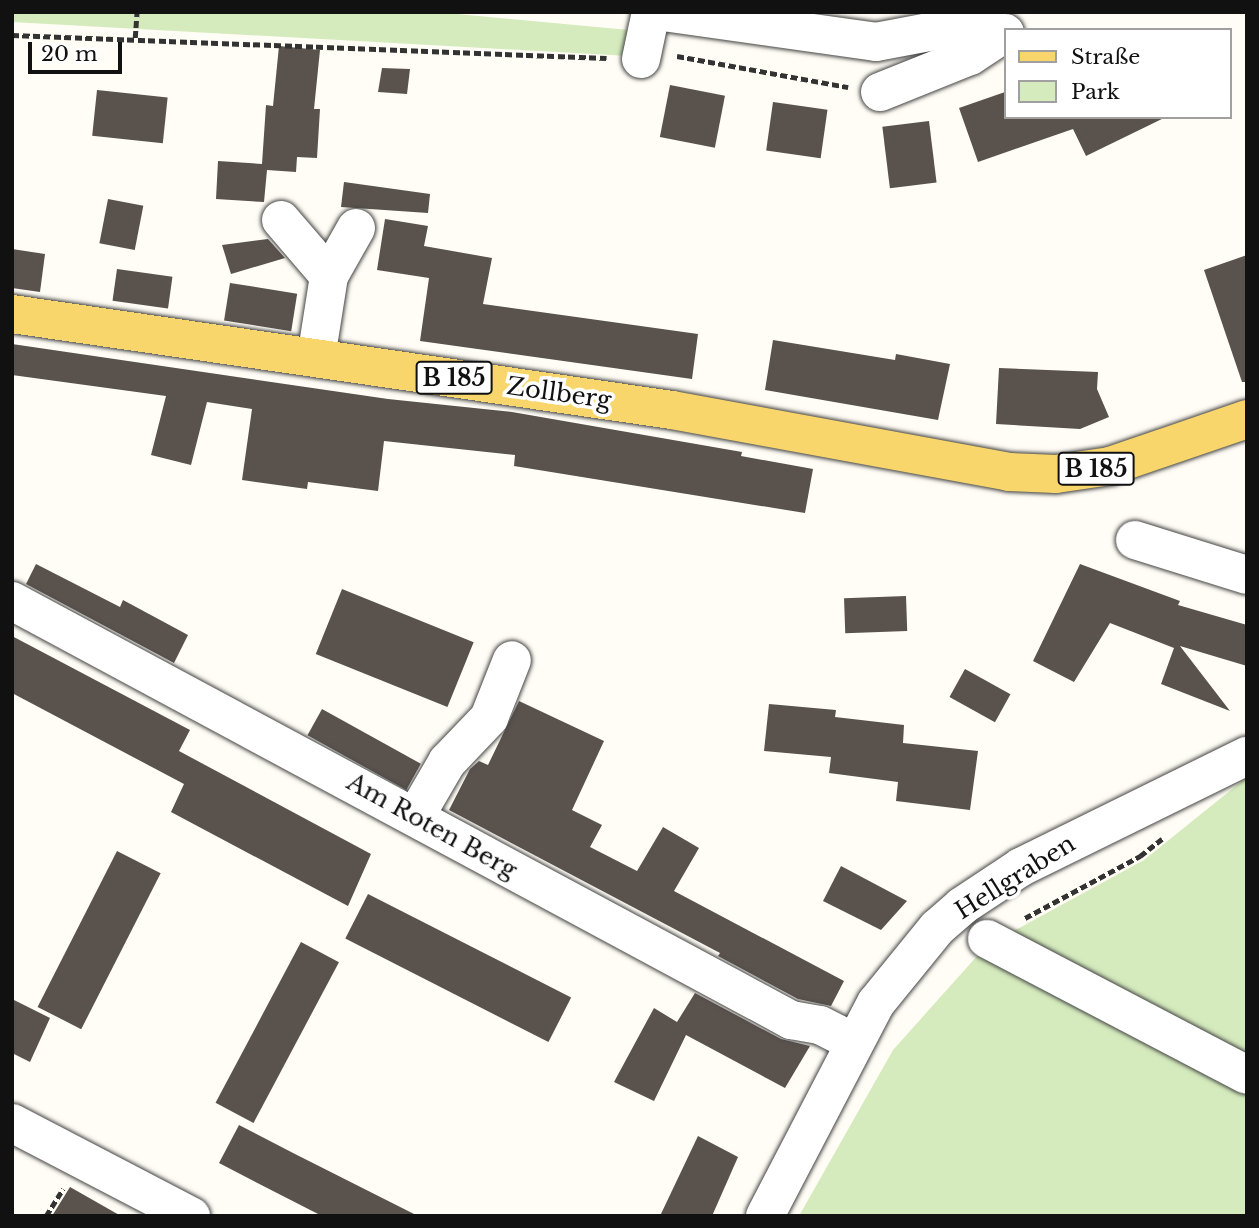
<!DOCTYPE html>
<meta charset="utf-8">
<style>
body{margin:0}
#map{position:relative;width:1259px;height:1228px;overflow:hidden;background:#fffdf5;font-family:"Libre Baskerville",serif}
div>[style]{position:absolute}
[style*='--x']{left:calc(var(--x)*1px);top:calc(var(--y)*1px);width:calc(var(--w)*1px);rotate:calc(var(--a)*1deg)}
.green>*{inset:0;background:#d5ebbd}
.building>*{inset:0;background:#5a524d;transform-origin:0 0}
.path>*{height:4.5px;margin-top:-2.25px;transform-origin:0;background:repeating-linear-gradient(90deg,#333 0 7px,transparent 0 10.5px)}
.roads{filter:drop-shadow(0 0 2px #444) drop-shadow(0 0 2px #444)}
.minor>*{height:38px;margin:-19px;padding:0 19px;transform-origin:19px;border-radius:19px;background:#fff}
.major>*{height:38px;margin:-19px;padding:0 19px;transform-origin:19px;border-radius:19px;background:#f9d66b}
span{translate:-50% -50%;white-space:nowrap;text-align:center;line-height:1.15;-webkit-text-stroke:7px #fff;paint-order:stroke}
.shield-label span{padding:2px 5px;background:#fff;border:2px solid;border-radius:5px;-webkit-text-stroke-width:0}
.shield-label{font-size:23px;color:#111;font-weight:700}
.street-label{font-size:24px;color:#111}
.frame{position:absolute;inset:0;border:14px solid #111;pointer-events:none}
.legend{position:absolute;left:1004px;top:28px;width:228px;height:91px;box-sizing:border-box;background:#fff;border:2px solid #a0a0a0;margin:0;padding:9px 12px;list-style:none;font-size:21px;color:#111}
.legend li{display:flex;align-items:center;gap:14px;height:35px}
.legend b{width:35px;border:2px solid #a0a0a0}
.scale{position:absolute;left:28px;top:42px;width:94px;height:32px;box-sizing:border-box;border:4px solid #111;border-top:0;padding-left:9px;font-size:21px;line-height:24px;white-space:nowrap;color:#111;-webkit-text-stroke:5px #fff;paint-order:stroke}
</style>
<div id="map">
<div class="green">
<div style="clip-path:polygon(12px 12px,436px 12px,629px 30px,629px 56px,12px 22px)"></div>
<div style="clip-path:polygon(1247px 777px,1247px 1216px,799px 1216px,893px 1050px,986px 946px,1144px 860px)"></div>
</div>
<div class="building">
<div style="clip-path:polygon(279px 46px,320px 50px,314px 109px,320px 109px,317px 158px,297px 157px,296px 172px,267px 170px,264px 202px,216px 199px,218px 161px,262px 164px,266px 105px,273px 106px)"></div>
<div style="clip-path:polygon(382px 68px,410px 69px,407px 94px,378px 92px)"></div>
<div style="left:670px;top:85px;width:56px;height:53px;rotate:11deg"></div>
<div style="left:97px;top:90px;width:71px;height:46px;rotate:6deg"></div>
<div style="clip-path:polygon(1005px 92px,1005px 117px,1166px 117px,1086px 156px,1073px 129px,978px 162px,959px 108px)"></div>
<div style="left:773px;top:102px;width:55px;height:49px;rotate:8deg"></div>
<div style="left:929px;top:121px;width:62px;height:47px;rotate:83deg"></div>
<div style="clip-path:polygon(344px 182px,430px 194px,428px 213px,341px 207px)"></div>
<div style="left:108px;top:199px;width:36px;height:45px;rotate:11deg"></div>
<div style="clip-path:polygon(385px 219px,428px 226px,424px 246px,492px 258px,483px 304px,698px 334px,692px 379px,420px 341px,429px 278px,377px 270px)"></div>
<div style="clip-path:polygon(268px 239px,285px 258px,231px 274px,222px 245px)"></div>
<div style="clip-path:polygon(12px 249px,45px 254px,40px 292px,12px 288px)"></div>
<div style="clip-path:polygon(1247px 255px,1247px 382px,1242px 382px,1204px 270px)"></div>
<div style="left:117px;top:269px;width:56px;height:32px;rotate:8deg"></div>
<div style="left:230px;top:283px;width:68px;height:38px;rotate:9deg"></div>
<div style="clip-path:polygon(773px 340px,895px 360px,896px 354px,950px 364px,938px 420px,765px 390px)"></div>
<div style="clip-path:polygon(12px 344px,388px 399px,512px 412px,742px 452px,741px 456px,813px 469px,805px 513px,514px 466px,515px 455px,384px 441px,378px 491px,308px 482px,307px 489px,242px 480px,252px 409px,207px 402px,191px 465px,151px 455px,166px 396px,12px 375px)"></div>
<div style="clip-path:polygon(999px 368px,1098px 372px,1097px 389px,1109px 417px,1080px 429px,996px 424px)"></div>
<div style="clip-path:polygon(36px 564px,120px 607px,123px 600px,188px 635px,174px 663px,26px 584px)"></div>
<div style="clip-path:polygon(1080px 564px,1180px 601px,1178px 605px,1247px 625px,1247px 666px,1180px 646px,1230px 711px,1161px 684px,1174px 648px,1110px 623px,1074px 682px,1033px 661px)"></div>
<div style="left:342px;top:589px;width:142px;height:70px;rotate:22deg"></div>
<div style="left:906px;top:596px;width:35px;height:62px;rotate:88deg"></div>
<div style="clip-path:polygon(12px 636px,190px 730px,179px 751px,371px 854px,348px 906px,171px 812px,184px 784px,12px 693px)"></div>
<div style="left:965px;top:669px;width:52px;height:32px;rotate:29deg"></div>
<div style="clip-path:polygon(519px 701px,604px 741px,572px 810px,602px 825px,590px 847px,637px 871px,663px 827px,699px 848px,674px 891px,844px 981px,831px 1006px,798px 999px,718px 956px,720px 953px,449px 810px,470px 769px,479px 761px,488px 765px)"></div>
<div style="clip-path:polygon(769px 704px,836px 710px,835px 717px,904px 725px,903px 743px,978px 751px,970px 810px,896px 801px,898px 782px,829px 773px,831px 757px,764px 751px)"></div>
<div style="left:322px;top:709px;width:113px;height:30px;rotate:29deg"></div>
<div style="left:117px;top:851px;width:49px;height:175px;rotate:27deg"></div>
<div style="clip-path:polygon(841px 866px,907px 901px,881px 930px,823px 901px)"></div>
<div style="left:368px;top:894px;width:228px;height:50px;rotate:27deg"></div>
<div style="left:301px;top:942px;width:43px;height:182px;rotate:28deg"></div>
<div style="clip-path:polygon(695px 993px,781px 1039px,810px 1046px,785px 1088px,686px 1035px,654px 1101px,614px 1082px,654px 1008px,677px 1022px)"></div>
<div style="clip-path:polygon(12px 999px,50px 1018px,30px 1062px,12px 1053px)"></div>
<div style="clip-path:polygon(239px 1125px,295px 1154px,418px 1216px,322px 1216px,275px 1192px,219px 1163px)"></div>
<div style="clip-path:polygon(698px 1136px,738px 1157px,712px 1216px,660px 1216px)"></div>
<div style="clip-path:polygon(70px 1187px,121px 1216px,52px 1216px)"></div>
</div>
<div class="path">
<div style="--x:12;--y:35;--w:595;--a:2.21"></div>
<div style="--x:135;--y:38;--w:26;--a:-86"></div>
<div style="--x:677;--y:56;--w:174;--a:10.3"></div>
<div style="--x:1025;--y:918;--w:131;--a:-28.3"></div>
<div style="--x:1140;--y:856;--w:28;--a:-38"></div>
<div style="--x:46;--y:1216;--w:32;--a:-58"></div>
</div>
<div class="roads">
<div class="minor">
<div style="--x:663;--y:12;--w:215;--a:8"></div>
<div style="--x:876;--y:42;--w:70;--a:-10.7"></div>
<div style="--x:945;--y:29;--w:45;--a:-22"></div>
<div style="--x:641;--y:59;--w:48;--a:-78"></div>
<div style="--x:880;--y:92;--w:97;--a:-21.8"></div>
<div style="--x:970;--y:56;--w:42;--a:-33.3"></div>
<div style="--x:281;--y:220;--w:74;--a:49.4"></div>
<div style="--x:329;--y:276;--w:83;--a:99"></div>
<div style="--x:329;--y:276;--w:55;--a:-60.6"></div>
<div style="--x:1135;--y:540;--w:117;--a:17.4"></div>
<div style="--x:12;--y:601;--w:885;--a:28.27"></div>
<div style="--x:791;--y:1020;--w:29;--a:10"></div>
<div style="--x:820;--y:1025;--w:37;--a:27"></div>
<div style="--x:415;--y:817;--w:64;--a:-59.8"></div>
<div style="--x:447;--y:762;--w:61;--a:-46.3"></div>
<div style="--x:489;--y:718;--w:62;--a:-68.4"></div>
<div style="--x:987;--y:939;--w:293;--a:27.6"></div>
<div style="--x:12;--y:1123;--w:202;--a:27.5"></div>
<div style="--x:765;--y:1216;--w:240;--a:-62.5"></div>
<div style="--x:876;--y:1003;--w:97;--a:-50.9"></div>
<div style="--x:937;--y:928;--w:33;--a:-41"></div>
<div style="--x:962;--y:906;--w:71;--a:-33.5"></div>
<div style="--x:1021;--y:867;--w:252;--a:-26.2"></div>
</div>
<div class="major">
<div style="--x:12;--y:314;--w:667;--a:8.28"></div>
<div style="--x:672;--y:410;--w:343;--a:10.4"></div>
<div style="--x:1009;--y:472;--w:47;--a:2.4"></div>
<div style="--x:1056;--y:474;--w:55;--a:-8.4"></div>
<div style="--x:1110;--y:466;--w:145;--a:-18.9"></div>
</div>
</div>
<div class="shield-label">
<span style="left:454px;top:378px">B 185</span>
<span style="left:1096px;top:469px">B 185</span>
</div>
<div class="street-label">
<span style="left:559px;top:393px;rotate:8deg">Zollberg</span>
<span style="left:432px;top:826px;rotate:29deg">Am Roten Berg</span>
<span style="left:1015px;top:877px;rotate:-32deg">Hellgraben</span>
</div>
<div class="frame"></div>
<ul class="legend">
<li><b style="height:9px;background:#f9d66b"></b>Straße</li>
<li><b style="height:19px;background:#d5ebbd"></b>Park</li>
</ul>
<div class="scale">20 m</div>
</div>
